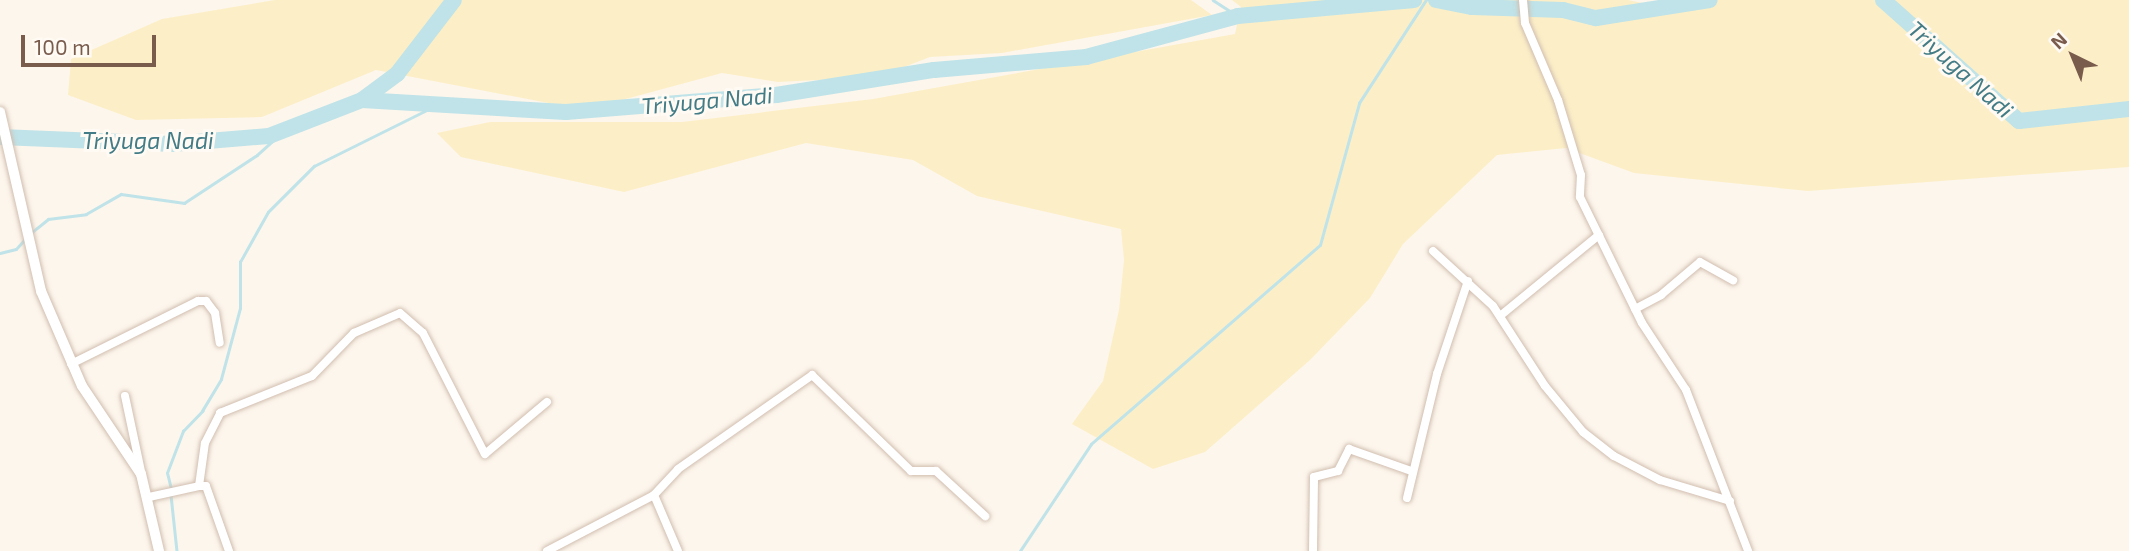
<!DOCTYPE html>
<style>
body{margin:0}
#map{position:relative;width:2129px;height:551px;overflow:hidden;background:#fdf6ec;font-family:"Exo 2",sans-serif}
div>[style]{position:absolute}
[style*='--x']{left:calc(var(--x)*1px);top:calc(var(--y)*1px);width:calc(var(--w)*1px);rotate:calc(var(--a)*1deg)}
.sand>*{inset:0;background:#fcefc7}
.stream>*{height:2.5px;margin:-1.25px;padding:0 1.25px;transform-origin:1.25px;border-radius:1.25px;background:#bfe3e8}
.river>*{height:16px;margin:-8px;padding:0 8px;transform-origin:8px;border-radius:8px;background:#bfe3e8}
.roads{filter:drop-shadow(0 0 2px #d1beb0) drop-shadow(0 0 2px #d1beb0)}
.street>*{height:8px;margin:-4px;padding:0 4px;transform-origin:4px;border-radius:4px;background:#fff}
.secondary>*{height:10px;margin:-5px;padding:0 5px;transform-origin:5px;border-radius:5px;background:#fff}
span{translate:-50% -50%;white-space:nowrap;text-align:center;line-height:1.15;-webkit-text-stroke:6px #fffaf3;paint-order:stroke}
.water-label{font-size:23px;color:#437c86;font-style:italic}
.north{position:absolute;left:2038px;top:21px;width:70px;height:70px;-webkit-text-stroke:5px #fffaf3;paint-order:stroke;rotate:317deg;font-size:19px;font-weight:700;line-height:28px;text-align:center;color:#7a5c4d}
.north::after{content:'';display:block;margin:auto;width:24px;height:32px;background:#7a5c4d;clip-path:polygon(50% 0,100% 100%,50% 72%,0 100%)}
.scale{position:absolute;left:21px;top:35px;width:135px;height:32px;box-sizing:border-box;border:4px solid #7a5c4d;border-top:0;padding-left:9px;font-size:21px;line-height:24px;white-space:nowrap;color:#7a5c4d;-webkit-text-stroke:5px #fffaf3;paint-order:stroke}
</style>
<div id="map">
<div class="sand">
<div style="clip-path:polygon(275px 0,1191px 0,1212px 15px,1002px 53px,930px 57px,878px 77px,778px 82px,722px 73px,585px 110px,376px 70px,262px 117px,136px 120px,68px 95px,71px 59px,162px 19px)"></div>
<div style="clip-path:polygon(1232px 0,1628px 0,1676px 10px,1712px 0,2129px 0,2129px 167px,1808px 191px,1634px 173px,1566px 148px,1497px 155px,1403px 244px,1370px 298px,1310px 360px,1205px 452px,1153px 469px,1072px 424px,1103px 381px,1119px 310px,1124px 260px,1121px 229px,977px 196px,913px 160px,806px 143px,624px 192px,461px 157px,437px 133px,490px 122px,682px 122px,873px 99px,1235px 34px,1241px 7px)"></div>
</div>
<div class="stream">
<div style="--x:1213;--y:0;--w:30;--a:33"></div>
<div style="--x:31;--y:233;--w:22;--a:-39"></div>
<div style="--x:48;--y:219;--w:38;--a:-7"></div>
<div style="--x:86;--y:214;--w:40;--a:-29.7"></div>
<div style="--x:121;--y:194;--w:64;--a:8.1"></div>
<div style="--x:184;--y:203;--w:87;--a:-33.3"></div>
<div style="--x:257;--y:155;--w:38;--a:-42"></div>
<div style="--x:0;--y:253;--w:16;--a:-14"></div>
<div style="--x:16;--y:249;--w:15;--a:-48"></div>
<div style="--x:171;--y:489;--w:16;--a:-104"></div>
<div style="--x:167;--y:473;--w:45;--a:-69.1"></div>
<div style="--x:183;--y:431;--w:28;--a:-46"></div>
<div style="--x:202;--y:411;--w:37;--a:-59"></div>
<div style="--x:221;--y:379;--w:73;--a:-75"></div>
<div style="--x:240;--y:308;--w:46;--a:-90"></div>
<div style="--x:240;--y:262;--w:57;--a:-60.8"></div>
<div style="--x:268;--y:212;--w:65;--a:-45"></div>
<div style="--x:314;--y:166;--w:140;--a:-26.4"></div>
<div style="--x:171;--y:495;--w:56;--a:83.9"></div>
<div style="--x:1020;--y:551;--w:128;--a:-56.4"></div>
<div style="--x:1091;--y:444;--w:303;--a:-41"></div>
<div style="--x:1320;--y:245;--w:147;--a:-74.6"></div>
<div style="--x:1359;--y:103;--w:123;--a:-57"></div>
</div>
<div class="river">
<div style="--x:1436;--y:0;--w:37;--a:11"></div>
<div style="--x:1472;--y:7;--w:91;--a:1.9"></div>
<div style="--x:1563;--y:10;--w:34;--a:14"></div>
<div style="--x:1596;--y:18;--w:115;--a:-9"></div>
<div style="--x:1883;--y:0;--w:182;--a:41.7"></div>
<div style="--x:2019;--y:121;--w:111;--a:-6.2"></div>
<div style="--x:362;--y:100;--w:44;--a:-36.6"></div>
<div style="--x:397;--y:74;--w:93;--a:-52.4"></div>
<div style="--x:0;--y:137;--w:172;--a:2.3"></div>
<div style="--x:172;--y:144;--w:97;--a:-4.7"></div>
<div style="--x:269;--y:136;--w:100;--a:-21.2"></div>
<div style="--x:362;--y:100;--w:204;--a:3.4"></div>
<div style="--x:566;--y:112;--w:211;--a:-4.6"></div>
<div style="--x:776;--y:95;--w:160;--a:-9"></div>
<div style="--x:934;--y:70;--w:153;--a:-4.9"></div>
<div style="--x:1086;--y:57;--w:157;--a:-15.1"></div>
<div style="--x:1238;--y:16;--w:177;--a:-5.2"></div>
</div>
<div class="roads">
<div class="street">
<div style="--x:1523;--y:0;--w:23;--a:85"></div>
<div style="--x:1525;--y:23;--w:84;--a:66.8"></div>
<div style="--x:1558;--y:100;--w:78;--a:73"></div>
<div style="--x:1581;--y:175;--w:22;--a:93"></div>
<div style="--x:1580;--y:197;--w:140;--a:63.8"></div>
<div style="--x:1642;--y:323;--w:80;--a:56.7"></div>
<div style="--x:1686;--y:390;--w:173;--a:68.9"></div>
<div style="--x:1433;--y:251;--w:81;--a:42.5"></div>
<div style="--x:1493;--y:306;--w:95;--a:57"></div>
<div style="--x:1545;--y:386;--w:60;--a:50.4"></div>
<div style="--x:1583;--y:432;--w:39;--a:38"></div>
<div style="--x:1614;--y:456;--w:52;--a:27.6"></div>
<div style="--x:1660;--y:480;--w:73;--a:16.7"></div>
<div style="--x:1635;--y:309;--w:30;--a:-28"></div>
<div style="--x:1661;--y:295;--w:51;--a:-40.2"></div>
<div style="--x:1700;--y:262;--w:38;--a:29"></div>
<div style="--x:1500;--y:316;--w:128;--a:-39.3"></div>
<div style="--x:71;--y:364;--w:142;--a:-26.4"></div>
<div style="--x:198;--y:301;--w:8;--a:0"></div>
<div style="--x:206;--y:301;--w:15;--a:53"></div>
<div style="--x:215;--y:313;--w:30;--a:81"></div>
<div style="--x:125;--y:396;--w:77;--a:78"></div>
<div style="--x:199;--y:486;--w:7;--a:0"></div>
<div style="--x:206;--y:486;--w:69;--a:70.5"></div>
<div style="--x:654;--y:495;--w:61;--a:66.8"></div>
<div style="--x:149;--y:497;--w:51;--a:-12.4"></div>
<div style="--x:199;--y:486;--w:43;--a:-82.1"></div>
<div style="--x:205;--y:443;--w:34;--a:-63"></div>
<div style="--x:220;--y:413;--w:99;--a:-21.9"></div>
<div style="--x:312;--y:376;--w:60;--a:-45.7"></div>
<div style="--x:354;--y:333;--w:50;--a:-23.5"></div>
<div style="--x:400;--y:313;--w:30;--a:41"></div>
<div style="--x:423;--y:333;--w:136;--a:62.9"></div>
<div style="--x:485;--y:454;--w:81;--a:-40"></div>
<div style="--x:1407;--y:498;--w:128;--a:-76.4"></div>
<div style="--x:1437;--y:374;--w:98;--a:-71.6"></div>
<div style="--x:547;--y:551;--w:121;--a:-27.6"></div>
<div style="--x:654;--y:495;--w:35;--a:-47"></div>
<div style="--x:678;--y:469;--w:164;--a:-35"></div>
<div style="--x:812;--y:375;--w:138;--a:44.1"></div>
<div style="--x:911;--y:471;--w:25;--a:0"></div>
<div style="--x:936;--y:471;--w:67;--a:42.6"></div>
<div style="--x:1313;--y:551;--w:74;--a:-89.2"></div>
<div style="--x:1314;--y:477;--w:25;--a:-14"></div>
<div style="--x:1338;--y:471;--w:25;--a:-63"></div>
<div style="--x:1349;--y:449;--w:66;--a:19.5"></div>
</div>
<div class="secondary">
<div style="--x:0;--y:112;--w:184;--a:77.1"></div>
<div style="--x:41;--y:291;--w:103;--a:66.7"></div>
<div style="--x:82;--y:386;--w:106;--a:56.2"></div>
<div style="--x:141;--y:474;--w:79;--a:76.8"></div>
</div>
</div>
<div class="water-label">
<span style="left:1961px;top:69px;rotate:42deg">Triyuga Nadi</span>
<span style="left:707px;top:100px;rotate:-5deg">Triyuga Nadi</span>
<span style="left:148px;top:140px">Triyuga Nadi</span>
</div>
<div class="north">N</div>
<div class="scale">100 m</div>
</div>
